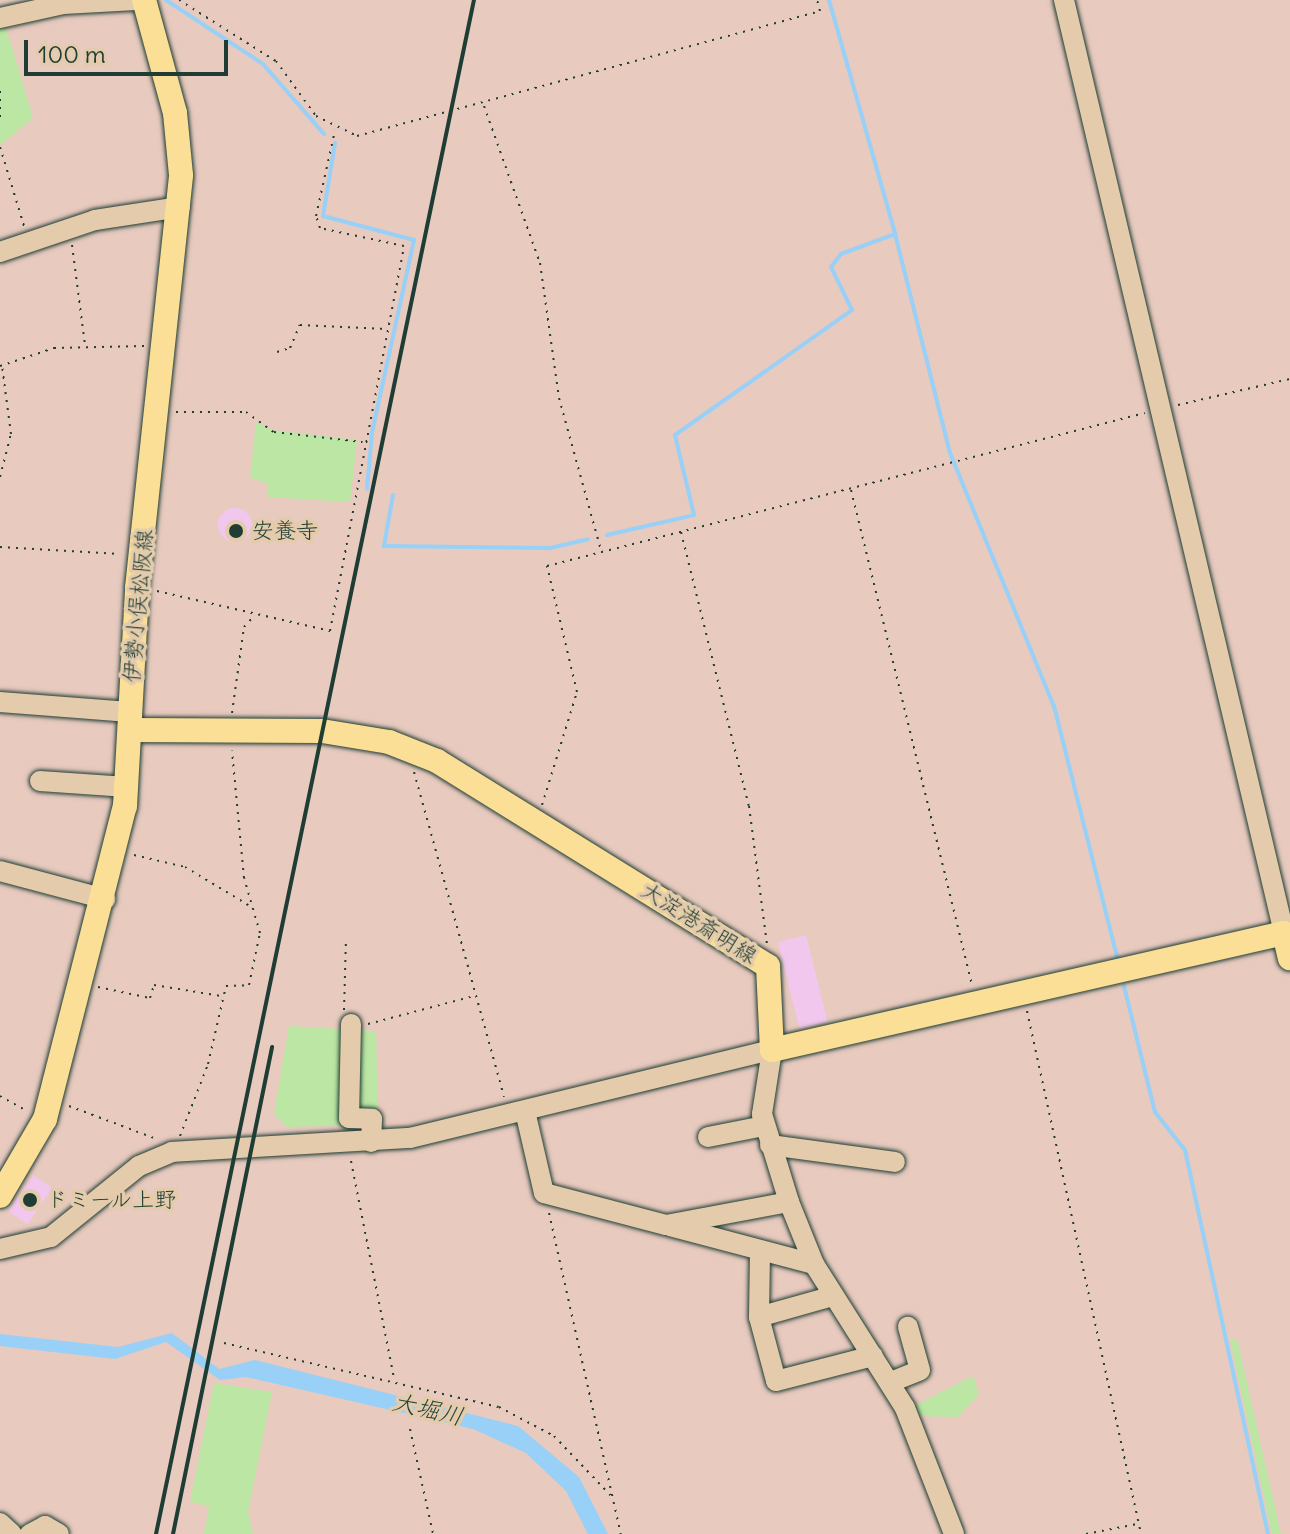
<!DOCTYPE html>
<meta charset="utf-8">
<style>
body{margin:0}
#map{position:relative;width:1290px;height:1534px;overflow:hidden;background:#e8cabf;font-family:Delius,"Klee One",sans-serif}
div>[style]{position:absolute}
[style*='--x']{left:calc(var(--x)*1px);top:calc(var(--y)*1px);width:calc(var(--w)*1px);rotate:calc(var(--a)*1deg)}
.green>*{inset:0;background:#bbe6a3}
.water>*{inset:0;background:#98d0f7}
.stream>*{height:4px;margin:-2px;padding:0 2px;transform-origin:2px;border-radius:2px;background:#98d0f7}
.building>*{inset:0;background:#f2c7ed;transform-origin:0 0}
.round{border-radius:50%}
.path>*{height:2px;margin-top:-1px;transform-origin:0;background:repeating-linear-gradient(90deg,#1f3d34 0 2px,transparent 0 8px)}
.roads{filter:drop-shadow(0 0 2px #1f3d34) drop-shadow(0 0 2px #1f3d34)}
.minor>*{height:20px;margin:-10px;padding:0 10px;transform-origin:10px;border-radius:10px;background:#e3cbab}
.major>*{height:24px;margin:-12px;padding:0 12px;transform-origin:12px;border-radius:12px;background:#fbdf96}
.rail>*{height:4px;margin:-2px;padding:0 2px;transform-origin:2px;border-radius:2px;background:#1f3d34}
.dots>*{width:22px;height:22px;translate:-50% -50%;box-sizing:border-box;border:4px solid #e3cbab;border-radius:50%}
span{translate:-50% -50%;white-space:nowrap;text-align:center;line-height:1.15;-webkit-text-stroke:7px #e3cbab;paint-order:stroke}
.poi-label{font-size:22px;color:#1f3d34}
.left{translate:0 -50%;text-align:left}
.street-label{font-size:22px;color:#1f3d34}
.water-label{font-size:24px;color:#25443e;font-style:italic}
.scale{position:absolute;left:24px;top:40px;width:204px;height:36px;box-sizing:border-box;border:4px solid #1f3d34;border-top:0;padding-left:10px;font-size:24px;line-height:28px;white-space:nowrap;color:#1f3d34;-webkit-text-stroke:6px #e3cbab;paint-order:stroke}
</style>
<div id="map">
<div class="green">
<div style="clip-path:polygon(6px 27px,33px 118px,0 145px,0 28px)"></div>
<div style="clip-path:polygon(256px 422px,272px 430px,357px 440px,350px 502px,267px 497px,267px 484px,250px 477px)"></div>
<div style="clip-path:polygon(289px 1026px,376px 1031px,378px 1116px,349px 1125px,287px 1127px,274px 1114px)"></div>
<div style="clip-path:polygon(1237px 1339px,1281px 1534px,1272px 1534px,1230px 1340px)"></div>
<div style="clip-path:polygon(973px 1376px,979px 1394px,958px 1417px,921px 1416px,914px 1406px)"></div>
<div style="clip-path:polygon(214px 1383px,272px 1392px,248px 1512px,253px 1534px,204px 1534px,209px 1506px,190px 1502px)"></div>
</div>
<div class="water">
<div style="clip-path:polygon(172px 1333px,219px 1369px,255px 1360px,518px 1426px,579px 1477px,608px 1534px,588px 1534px,566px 1491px,526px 1453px,473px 1429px,246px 1377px,220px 1380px,166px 1342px,115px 1359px,0 1346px,0 1334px,118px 1347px)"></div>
</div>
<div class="stream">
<div style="--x:166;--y:0;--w:116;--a:33.4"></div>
<div style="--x:263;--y:64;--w:93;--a:48.9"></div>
<div style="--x:829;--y:0;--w:242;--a:74.2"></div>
<div style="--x:335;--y:143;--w:74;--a:99.3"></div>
<div style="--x:323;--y:216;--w:94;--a:14.8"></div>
<div style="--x:414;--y:240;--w:198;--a:102.3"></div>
<div style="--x:372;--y:433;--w:56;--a:95.1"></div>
<div style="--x:393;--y:495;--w:52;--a:100"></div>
<div style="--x:384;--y:546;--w:166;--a:0.7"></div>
<div style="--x:550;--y:548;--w:39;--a:-13"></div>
<div style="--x:607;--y:535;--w:89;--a:-12.9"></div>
<div style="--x:694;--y:515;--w:82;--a:-103.4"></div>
<div style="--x:675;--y:435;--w:217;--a:-35.2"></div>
<div style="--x:852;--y:310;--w:48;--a:-116"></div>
<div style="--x:831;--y:267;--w:16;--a:-52"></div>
<div style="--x:841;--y:254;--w:58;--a:-20.3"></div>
<div style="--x:895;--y:234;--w:226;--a:75.9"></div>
<div style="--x:950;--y:453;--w:274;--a:67.7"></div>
<div style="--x:1054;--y:706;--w:263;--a:75.9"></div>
<div style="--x:1124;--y:986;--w:130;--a:76.2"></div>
<div style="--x:1155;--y:1112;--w:48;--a:51.7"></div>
<div style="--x:1185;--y:1150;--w:393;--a:77.8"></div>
</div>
<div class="building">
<div class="round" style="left:218px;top:508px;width:34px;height:34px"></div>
<div style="left:806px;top:935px;width:89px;height:29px;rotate:76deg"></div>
<div style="left:33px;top:1175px;width:23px;height:44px;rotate:34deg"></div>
</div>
<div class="path">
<div style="--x:179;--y:0;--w:115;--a:32.2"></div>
<div style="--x:276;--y:61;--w:68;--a:54"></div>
<div style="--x:316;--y:116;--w:46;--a:26"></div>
<div style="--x:357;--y:136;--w:480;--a:-15.1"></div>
<div style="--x:820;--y:11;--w:11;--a:-105"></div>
<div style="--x:0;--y:91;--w:29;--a:90"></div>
<div style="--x:484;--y:106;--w:167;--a:70.4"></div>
<div style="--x:540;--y:263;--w:136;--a:82"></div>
<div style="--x:559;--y:398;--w:158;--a:74.6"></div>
<div style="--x:0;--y:147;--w:83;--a:73.1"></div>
<div style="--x:72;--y:245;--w:101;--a:82.6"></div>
<div style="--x:277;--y:352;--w:14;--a:-17"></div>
<div style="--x:290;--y:348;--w:25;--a:-67"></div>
<div style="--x:300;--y:325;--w:86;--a:2.7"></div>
<div style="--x:0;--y:366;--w:57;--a:-18.4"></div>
<div style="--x:54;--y:348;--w:90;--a:-1.3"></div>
<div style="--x:1178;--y:405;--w:115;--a:-13.1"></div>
<div style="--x:176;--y:412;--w:70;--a:0"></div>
<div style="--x:246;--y:412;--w:34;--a:36"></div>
<div style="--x:274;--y:432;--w:89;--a:6.5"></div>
<div style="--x:0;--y:477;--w:44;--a:-75.7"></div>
<div style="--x:11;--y:434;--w:69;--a:-97.5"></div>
<div style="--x:851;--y:490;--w:510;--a:76.26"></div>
<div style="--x:681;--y:532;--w:282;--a:76.1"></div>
<div style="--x:749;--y:806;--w:139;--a:82.6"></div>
<div style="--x:0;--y:547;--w:120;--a:3.3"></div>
<div style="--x:157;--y:591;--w:178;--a:13"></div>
<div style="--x:330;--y:631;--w:392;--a:-79.1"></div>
<div style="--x:404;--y:246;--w:86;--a:-167.9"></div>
<div style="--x:320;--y:228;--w:13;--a:-108"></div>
<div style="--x:316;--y:216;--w:88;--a:-77.5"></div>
<div style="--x:232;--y:713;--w:87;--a:-82.1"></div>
<div style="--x:244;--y:627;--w:13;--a:-48"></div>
<div style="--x:414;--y:772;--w:337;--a:74.5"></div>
<div style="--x:542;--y:805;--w:118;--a:-72.8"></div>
<div style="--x:577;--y:692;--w:130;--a:-103.4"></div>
<div style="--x:547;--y:566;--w:617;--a:-14.35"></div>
<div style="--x:134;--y:855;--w:52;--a:13.2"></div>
<div style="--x:185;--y:867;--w:74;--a:31.1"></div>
<div style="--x:98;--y:987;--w:53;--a:11.9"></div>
<div style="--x:150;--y:998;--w:14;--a:-73"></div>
<div style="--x:154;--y:985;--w:68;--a:9.3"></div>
<div style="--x:344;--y:1010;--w:70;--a:-88.4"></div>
<div style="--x:1027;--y:1011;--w:535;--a:77.7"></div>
<div style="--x:368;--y:1024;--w:110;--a:-14.8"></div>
<div style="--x:0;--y:1096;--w:31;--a:29"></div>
<div style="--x:69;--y:1106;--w:94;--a:20.6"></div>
<div style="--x:180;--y:1136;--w:77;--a:-68.7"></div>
<div style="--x:208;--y:1064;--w:80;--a:-77"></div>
<div style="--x:226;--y:986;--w:23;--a:-2"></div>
<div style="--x:249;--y:985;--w:53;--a:-78.1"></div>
<div style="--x:260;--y:933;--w:57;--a:-106.2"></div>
<div style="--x:244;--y:878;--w:128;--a:-95.4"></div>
<div style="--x:351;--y:1161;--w:221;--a:78.8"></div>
<div style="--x:549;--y:1213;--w:329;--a:77.4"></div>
<div style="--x:224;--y:1343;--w:282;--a:13.1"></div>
<div style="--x:499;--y:1407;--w:62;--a:27.8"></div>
<div style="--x:554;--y:1436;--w:86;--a:46.4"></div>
<div style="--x:410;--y:1429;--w:107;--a:77.6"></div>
<div style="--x:1086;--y:1534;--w:52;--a:-11.1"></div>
</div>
<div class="roads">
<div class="minor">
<div style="--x:1064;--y:0;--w:959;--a:76.73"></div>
<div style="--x:1284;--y:933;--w:6;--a:-18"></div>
<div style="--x:0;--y:18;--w:65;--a:-12.5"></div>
<div style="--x:63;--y:4;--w:73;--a:-3.1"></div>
<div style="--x:0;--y:252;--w:100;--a:-18.6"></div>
<div style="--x:95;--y:220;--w:86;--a:-8.7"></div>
<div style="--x:0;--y:702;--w:130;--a:4.4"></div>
<div style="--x:40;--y:781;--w:87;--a:3.9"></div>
<div style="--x:0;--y:871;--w:109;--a:14.9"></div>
<div style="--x:351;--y:1024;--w:94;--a:91.2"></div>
<div style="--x:349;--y:1118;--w:23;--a:2"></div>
<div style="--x:372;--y:1119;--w:23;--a:92"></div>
<div style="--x:525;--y:1111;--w:84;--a:77"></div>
<div style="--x:544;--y:1193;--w:126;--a:14.7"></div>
<div style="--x:666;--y:1225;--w:125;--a:-10.6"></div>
<div style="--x:708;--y:1137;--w:57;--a:-11.1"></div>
<div style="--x:770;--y:1145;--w:126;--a:7.7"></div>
<div style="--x:670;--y:1226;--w:149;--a:14.8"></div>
<div style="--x:0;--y:1249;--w:52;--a:-13.2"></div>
<div style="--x:51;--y:1237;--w:113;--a:-38.9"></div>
<div style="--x:139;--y:1166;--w:36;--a:-23"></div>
<div style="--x:172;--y:1152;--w:238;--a:-3.4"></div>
<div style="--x:410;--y:1138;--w:373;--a:-13.7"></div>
<div style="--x:772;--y:1050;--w:65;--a:98.9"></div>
<div style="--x:762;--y:1114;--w:92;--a:72.9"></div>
<div style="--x:789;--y:1202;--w:67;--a:68"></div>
<div style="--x:814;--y:1264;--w:170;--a:57.7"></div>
<div style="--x:905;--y:1408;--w:135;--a:68.7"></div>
<div style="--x:833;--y:1296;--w:77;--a:164.2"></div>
<div style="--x:759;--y:1317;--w:66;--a:75.1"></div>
<div style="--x:776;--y:1381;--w:100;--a:-14.5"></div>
<div style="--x:759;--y:1317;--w:65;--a:-89.1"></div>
<div style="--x:891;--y:1382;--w:31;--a:-22"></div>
<div style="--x:920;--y:1370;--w:45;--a:-105.6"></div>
<div style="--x:0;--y:1523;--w:16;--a:43"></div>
<div style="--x:30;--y:1534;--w:17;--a:-28"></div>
<div style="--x:45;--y:1526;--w:16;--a:30"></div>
</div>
<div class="major">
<div style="--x:130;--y:730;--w:192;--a:0.3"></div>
<div style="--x:322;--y:731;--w:68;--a:9.3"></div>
<div style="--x:389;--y:742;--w:52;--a:21.6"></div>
<div style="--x:437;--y:761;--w:389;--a:31.8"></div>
<div style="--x:768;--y:966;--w:84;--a:87.3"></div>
<div style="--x:772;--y:1050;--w:525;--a:-12.87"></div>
<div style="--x:1284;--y:933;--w:26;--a:77"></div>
<div style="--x:0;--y:1196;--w:89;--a:-59.7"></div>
<div style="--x:45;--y:1119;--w:323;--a:-75.7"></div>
<div style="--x:125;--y:806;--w:218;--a:-86.8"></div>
<div style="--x:137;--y:588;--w:415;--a:-83.9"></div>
<div style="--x:181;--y:175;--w:62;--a:-95.5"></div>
<div style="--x:175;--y:113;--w:117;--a:-105.3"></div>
</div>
</div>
<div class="rail">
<div style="--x:156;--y:1534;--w:1567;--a:-78.29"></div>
<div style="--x:173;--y:1534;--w:497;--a:-78.5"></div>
</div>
<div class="dots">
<div style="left:236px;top:531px;background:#1f3d34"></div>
<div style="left:30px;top:1200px;background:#1f3d34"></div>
</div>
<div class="poi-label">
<span class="left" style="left:252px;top:531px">安養寺</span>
<span class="left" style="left:46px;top:1200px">ドミール上野</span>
</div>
<div class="street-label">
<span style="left:138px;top:606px;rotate:-85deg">伊勢小俣松阪線</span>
<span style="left:699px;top:923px;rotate:32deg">大淀港斎明線</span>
</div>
<div class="water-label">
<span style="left:428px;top:1409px;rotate:13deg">大堀川</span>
</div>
<div class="scale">100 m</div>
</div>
